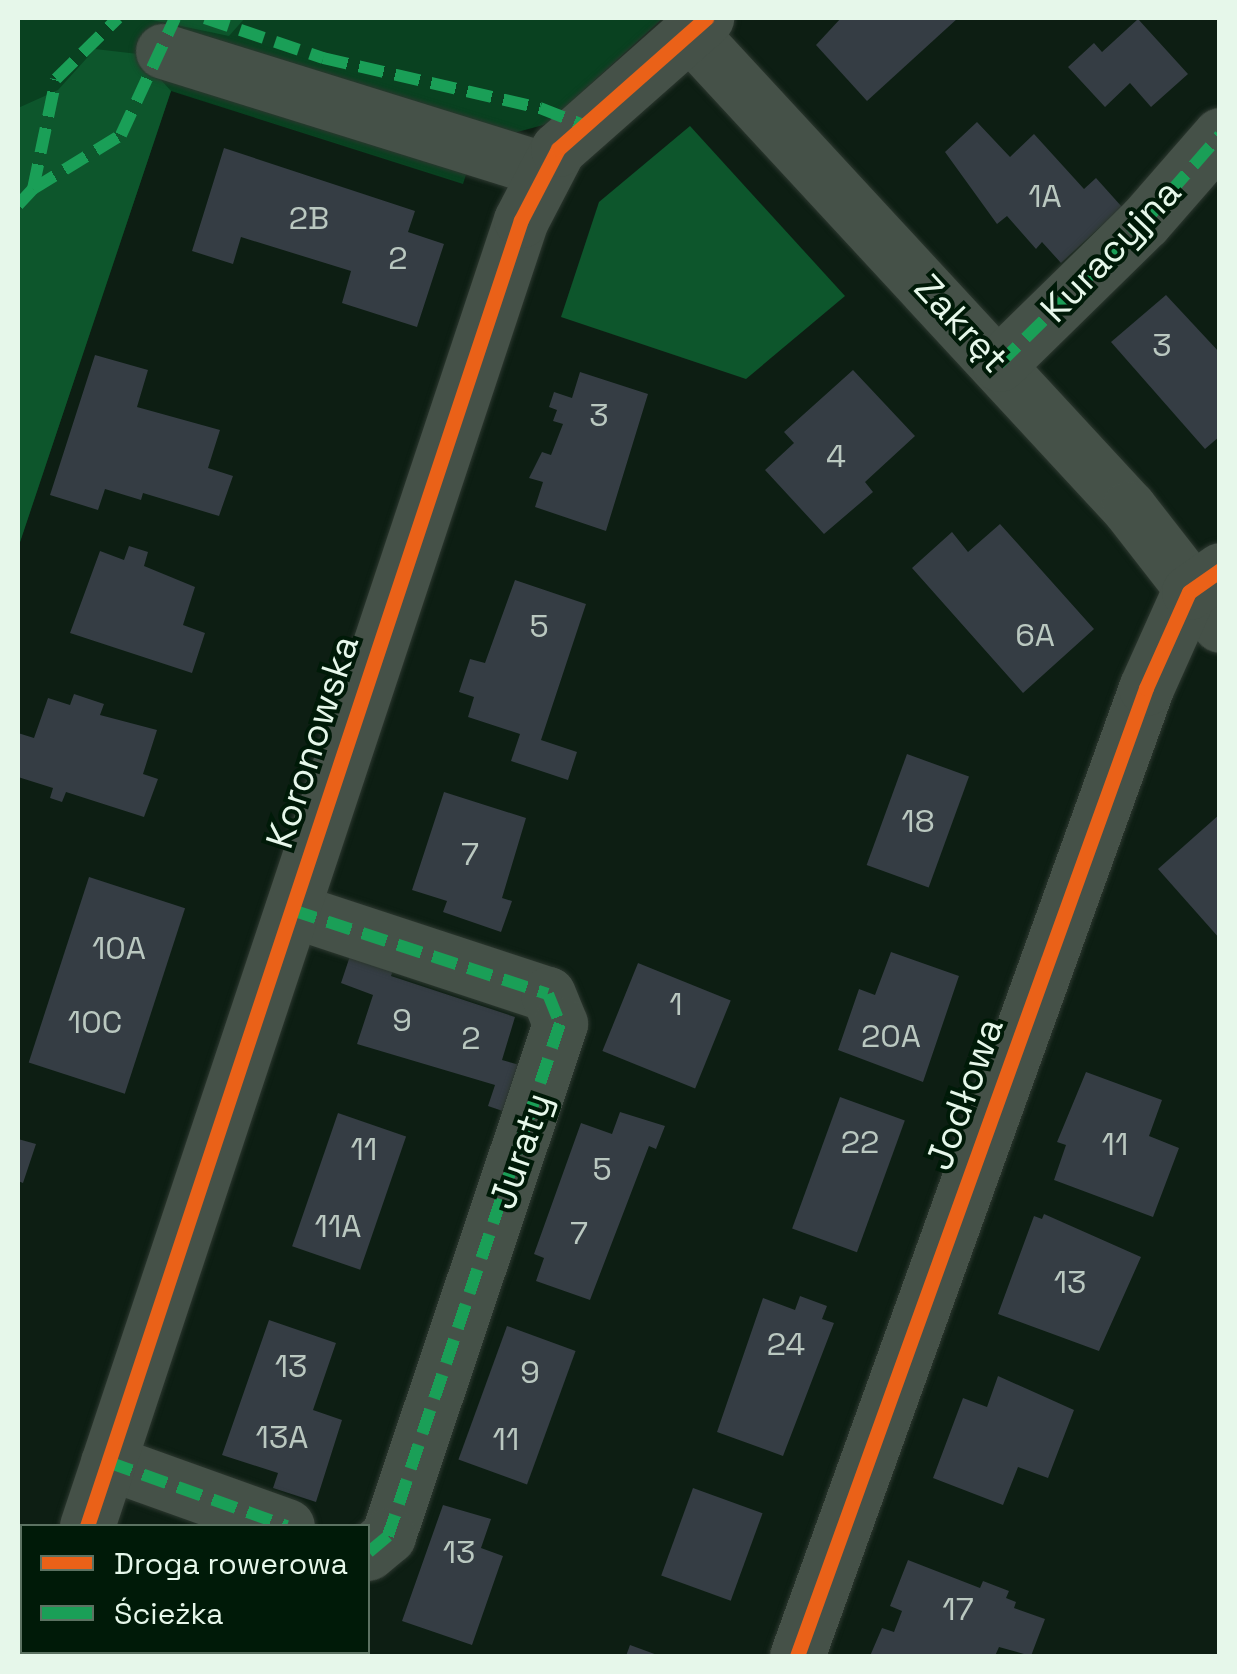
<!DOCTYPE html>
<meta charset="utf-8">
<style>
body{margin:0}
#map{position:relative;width:1237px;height:1674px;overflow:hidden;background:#0d1e13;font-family:"Space Grotesk",sans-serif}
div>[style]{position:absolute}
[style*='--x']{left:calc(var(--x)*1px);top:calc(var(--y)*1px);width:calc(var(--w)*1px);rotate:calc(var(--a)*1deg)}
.green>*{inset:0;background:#094120}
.forest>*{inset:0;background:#0d562c}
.building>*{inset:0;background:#353d44;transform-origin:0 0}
.roads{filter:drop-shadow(0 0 2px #2c372f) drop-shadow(0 0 2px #2c372f)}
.minor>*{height:55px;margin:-27.5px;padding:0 27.5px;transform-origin:27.5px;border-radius:27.5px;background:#455148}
.quiet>*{height:12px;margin-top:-6px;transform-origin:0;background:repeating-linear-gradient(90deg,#1a9f57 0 25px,transparent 0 37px)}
.cycleway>*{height:15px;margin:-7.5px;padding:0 7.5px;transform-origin:7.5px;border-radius:7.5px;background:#ea6118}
span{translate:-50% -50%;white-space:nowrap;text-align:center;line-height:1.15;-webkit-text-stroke:8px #001a08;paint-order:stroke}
.number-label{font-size:32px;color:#bac8c0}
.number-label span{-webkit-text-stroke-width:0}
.street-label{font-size:38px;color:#e6f7ea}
.frame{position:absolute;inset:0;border:20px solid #e6f7ea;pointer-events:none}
.legend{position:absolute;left:20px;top:1524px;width:350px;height:130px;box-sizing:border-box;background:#001a08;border:2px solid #5c7262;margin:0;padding:12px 18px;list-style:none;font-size:30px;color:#e6f7ea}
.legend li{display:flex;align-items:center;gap:20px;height:50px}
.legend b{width:50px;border:2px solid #5c7262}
</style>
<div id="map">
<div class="green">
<div style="clip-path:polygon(18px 18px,663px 18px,547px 124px,510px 134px,481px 128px,463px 184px,171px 91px,18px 548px)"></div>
</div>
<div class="forest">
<div style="clip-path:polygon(142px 18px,245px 18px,229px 36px)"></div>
<div style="clip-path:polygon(95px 49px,138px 54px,171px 91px,18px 548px,18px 108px,58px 90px)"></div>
<div style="clip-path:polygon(690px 126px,845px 296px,746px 379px,561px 317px,599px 202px)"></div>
</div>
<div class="building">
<div style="clip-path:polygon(841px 18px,958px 18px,867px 101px,816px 45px)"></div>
<div style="clip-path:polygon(1138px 19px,1188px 74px,1151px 107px,1130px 83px,1105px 107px,1068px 67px,1094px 43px,1102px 52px)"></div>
<div style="clip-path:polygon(977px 122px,1010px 157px,1034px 134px,1084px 189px,1096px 178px,1122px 207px,1061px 263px,1042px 242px,1036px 249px,1007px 216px,997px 224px,945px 152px)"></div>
<div style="clip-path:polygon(224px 148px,415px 211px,408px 232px,444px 244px,417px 327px,342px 303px,351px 271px,241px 237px,233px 264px,192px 251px)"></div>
<div style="clip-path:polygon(1166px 295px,1220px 353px,1220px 436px,1205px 449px,1111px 342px)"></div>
<div style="clip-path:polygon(95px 355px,148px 370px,137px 407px,220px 430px,208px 468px,233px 476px,219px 516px,143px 493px,141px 500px,105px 489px,98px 510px,50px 495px)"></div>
<div style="clip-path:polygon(853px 370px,915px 436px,865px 482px,873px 492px,824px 534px,765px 470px,794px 443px,784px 432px)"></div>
<div style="clip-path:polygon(580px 372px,648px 394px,606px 531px,535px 507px,543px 482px,529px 478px,542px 452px,551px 455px,563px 424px,553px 421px,557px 410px,549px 407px,554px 392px,572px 398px)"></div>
<div style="clip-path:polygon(1000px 524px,1094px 629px,1023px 693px,912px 568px,952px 532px,968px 552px)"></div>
<div style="clip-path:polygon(129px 546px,148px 552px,144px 566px,195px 587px,183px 625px,205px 633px,192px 673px,70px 633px,100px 551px,124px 560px)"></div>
<div style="clip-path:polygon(515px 580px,586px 604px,541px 740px,577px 752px,568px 780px,511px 761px,520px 734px,468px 717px,474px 697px,459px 692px,470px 659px,485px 663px)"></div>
<div style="clip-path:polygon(74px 694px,104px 704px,100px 715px,157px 730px,143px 774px,158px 779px,144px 817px,66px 792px,62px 802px,50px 798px,53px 788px,18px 777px,18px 733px,34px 738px,48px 698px,70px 705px)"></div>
<div style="left:907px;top:754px;width:66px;height:118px;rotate:20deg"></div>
<div style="clip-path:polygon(444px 792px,526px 818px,502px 898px,512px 901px,501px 932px,443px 912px,447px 901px,412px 890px)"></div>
<div style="clip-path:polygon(1220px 814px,1220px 939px,1158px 869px)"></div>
<div style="left:89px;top:877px;width:101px;height:195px;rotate:18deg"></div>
<div style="clip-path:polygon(353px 947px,396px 961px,391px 976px,515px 1017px,502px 1060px,530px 1068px,514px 1115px,488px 1106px,495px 1085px,357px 1044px,373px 995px,341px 983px)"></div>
<div style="clip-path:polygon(891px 952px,959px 976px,923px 1082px,838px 1050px,859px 989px,875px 995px)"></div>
<div style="left:638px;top:963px;width:100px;height:95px;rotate:22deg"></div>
<div style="clip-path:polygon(1086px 1072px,1162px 1100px,1149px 1136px,1179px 1148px,1153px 1217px,1054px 1180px,1066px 1145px,1057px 1142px)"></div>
<div style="left:840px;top:1097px;width:69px;height:140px;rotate:20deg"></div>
<div style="clip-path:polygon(620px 1112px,665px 1126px,656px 1149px,649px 1146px,590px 1300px,536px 1281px,544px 1258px,534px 1254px,581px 1123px,612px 1134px)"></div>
<div style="left:338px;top:1113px;width:72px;height:141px;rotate:19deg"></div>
<div style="clip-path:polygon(18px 1139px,36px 1144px,23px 1183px,18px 1181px)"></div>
<div style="clip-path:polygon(1044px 1214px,1141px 1257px,1099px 1351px,998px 1314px,1034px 1216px,1042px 1219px)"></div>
<div style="clip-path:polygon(800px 1296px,827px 1306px,822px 1319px,834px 1323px,783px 1456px,717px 1432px,763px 1298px,795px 1310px)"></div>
<div style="clip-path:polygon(269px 1320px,336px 1343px,313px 1410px,342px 1420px,316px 1502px,273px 1488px,278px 1473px,222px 1455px)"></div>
<div style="left:507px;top:1326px;width:73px;height:142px;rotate:20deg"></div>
<div style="clip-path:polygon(998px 1376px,1074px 1410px,1048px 1478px,1018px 1467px,1003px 1505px,933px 1478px,963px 1398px,987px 1407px)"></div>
<div style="left:693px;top:1488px;width:74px;height:93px;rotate:20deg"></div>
<div style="clip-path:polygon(443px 1505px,491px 1519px,481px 1548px,503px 1556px,472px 1645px,402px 1621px)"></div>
<div style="clip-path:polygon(908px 1560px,980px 1588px,983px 1581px,1009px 1591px,1006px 1598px,1016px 1602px,1014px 1608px,1045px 1619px,1031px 1656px,999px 1647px,995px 1656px,870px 1656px,882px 1628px,894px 1632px,902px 1611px,890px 1606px)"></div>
<div style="clip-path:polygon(630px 1645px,660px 1656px,626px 1656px)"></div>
</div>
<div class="roads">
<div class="minor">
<div style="--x:690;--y:33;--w:647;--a:47.26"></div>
<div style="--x:1129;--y:508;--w:148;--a:52.1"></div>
<div style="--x:163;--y:51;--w:399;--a:17.3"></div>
<div style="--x:999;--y:364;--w:204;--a:-44.4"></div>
<div style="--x:1145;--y:221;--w:114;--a:-48.9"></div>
<div style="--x:292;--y:910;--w:269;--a:18.2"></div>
<div style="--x:548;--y:994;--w:32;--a:68"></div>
<div style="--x:560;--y:1024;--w:540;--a:108.57"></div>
<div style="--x:388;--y:1536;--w:26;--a:140"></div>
<div style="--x:108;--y:1462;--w:190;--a:19.7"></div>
<div style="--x:87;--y:1526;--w:1376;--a:-71.62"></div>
<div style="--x:521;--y:220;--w:80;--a:-62.5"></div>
<div style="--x:558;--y:149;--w:198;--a:-41.5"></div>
<div style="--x:43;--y:1656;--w:4;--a:-63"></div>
<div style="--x:797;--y:1656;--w:1029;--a:-70.17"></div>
<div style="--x:1146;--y:688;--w:105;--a:-65.9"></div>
<div style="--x:1189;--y:592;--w:38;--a:-35"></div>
</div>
</div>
<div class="quiet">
<div style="--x:205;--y:18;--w:125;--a:18.7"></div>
<div style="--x:323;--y:58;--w:223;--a:13"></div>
<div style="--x:540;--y:108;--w:46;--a:21.6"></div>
<div style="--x:33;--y:189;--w:103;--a:-31.5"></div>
<div style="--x:121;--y:135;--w:129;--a:-65.2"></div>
<div style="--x:18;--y:205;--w:22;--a:-47"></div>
<div style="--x:33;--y:189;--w:112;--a:-78.2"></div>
<div style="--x:56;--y:79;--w:87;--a:-44.5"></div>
<div style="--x:999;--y:364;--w:204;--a:-44.4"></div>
<div style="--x:1145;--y:221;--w:114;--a:-48.9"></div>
<div style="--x:292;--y:910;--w:269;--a:18.2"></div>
<div style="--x:548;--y:994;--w:32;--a:68"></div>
<div style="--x:560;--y:1024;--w:540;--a:108.57"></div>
<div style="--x:388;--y:1536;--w:26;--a:140"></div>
<div style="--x:108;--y:1462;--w:190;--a:19.7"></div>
</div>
<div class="cycleway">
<div style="--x:87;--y:1526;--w:1376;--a:-71.62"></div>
<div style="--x:521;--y:220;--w:80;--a:-62.5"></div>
<div style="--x:558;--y:149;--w:198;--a:-41.5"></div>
<div style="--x:797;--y:1656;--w:1029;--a:-70.17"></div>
<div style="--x:1146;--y:688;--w:105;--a:-65.9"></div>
<div style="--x:1189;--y:592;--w:38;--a:-35"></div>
</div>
<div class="number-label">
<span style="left:1045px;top:196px">1A</span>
<span style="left:309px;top:218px">2B</span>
<span style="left:398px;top:258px">2</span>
<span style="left:1162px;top:345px">3</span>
<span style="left:599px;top:415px">3</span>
<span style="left:836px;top:456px">4</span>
<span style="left:539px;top:626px">5</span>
<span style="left:1035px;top:635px">6A</span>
<span style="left:918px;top:821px">18</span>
<span style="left:470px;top:854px">7</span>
<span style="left:119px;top:948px">10A</span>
<span style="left:676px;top:1004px">1</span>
<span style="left:402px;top:1020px">9</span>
<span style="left:95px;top:1022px">10C</span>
<span style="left:891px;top:1036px">20A</span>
<span style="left:471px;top:1038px">2</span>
<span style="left:860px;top:1142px">22</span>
<span style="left:1115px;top:1144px">11</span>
<span style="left:364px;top:1149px">11</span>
<span style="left:602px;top:1169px">5</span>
<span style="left:338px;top:1226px">11A</span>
<span style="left:579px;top:1233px">7</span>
<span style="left:1070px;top:1282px">13</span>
<span style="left:786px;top:1344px">24</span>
<span style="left:291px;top:1366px">13</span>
<span style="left:530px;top:1372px">9</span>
<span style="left:282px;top:1437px">13A</span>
<span style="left:506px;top:1439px">11</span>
<span style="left:459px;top:1552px">13</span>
<span style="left:958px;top:1609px">17</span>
</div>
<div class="street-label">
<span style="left:1111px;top:251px;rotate:-46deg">Kuracyjna</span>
<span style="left:961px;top:324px;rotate:47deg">Zakręt</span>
<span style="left:313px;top:742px;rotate:-72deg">Koronowska</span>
<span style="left:965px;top:1094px;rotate:-70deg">Jodłowa</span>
<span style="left:521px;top:1151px;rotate:-71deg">Juraty</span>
</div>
<div class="frame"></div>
<ul class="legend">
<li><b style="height:12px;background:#ea6118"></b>Droga rowerowa</li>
<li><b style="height:12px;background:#1a9f57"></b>Ścieżka</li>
</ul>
</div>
